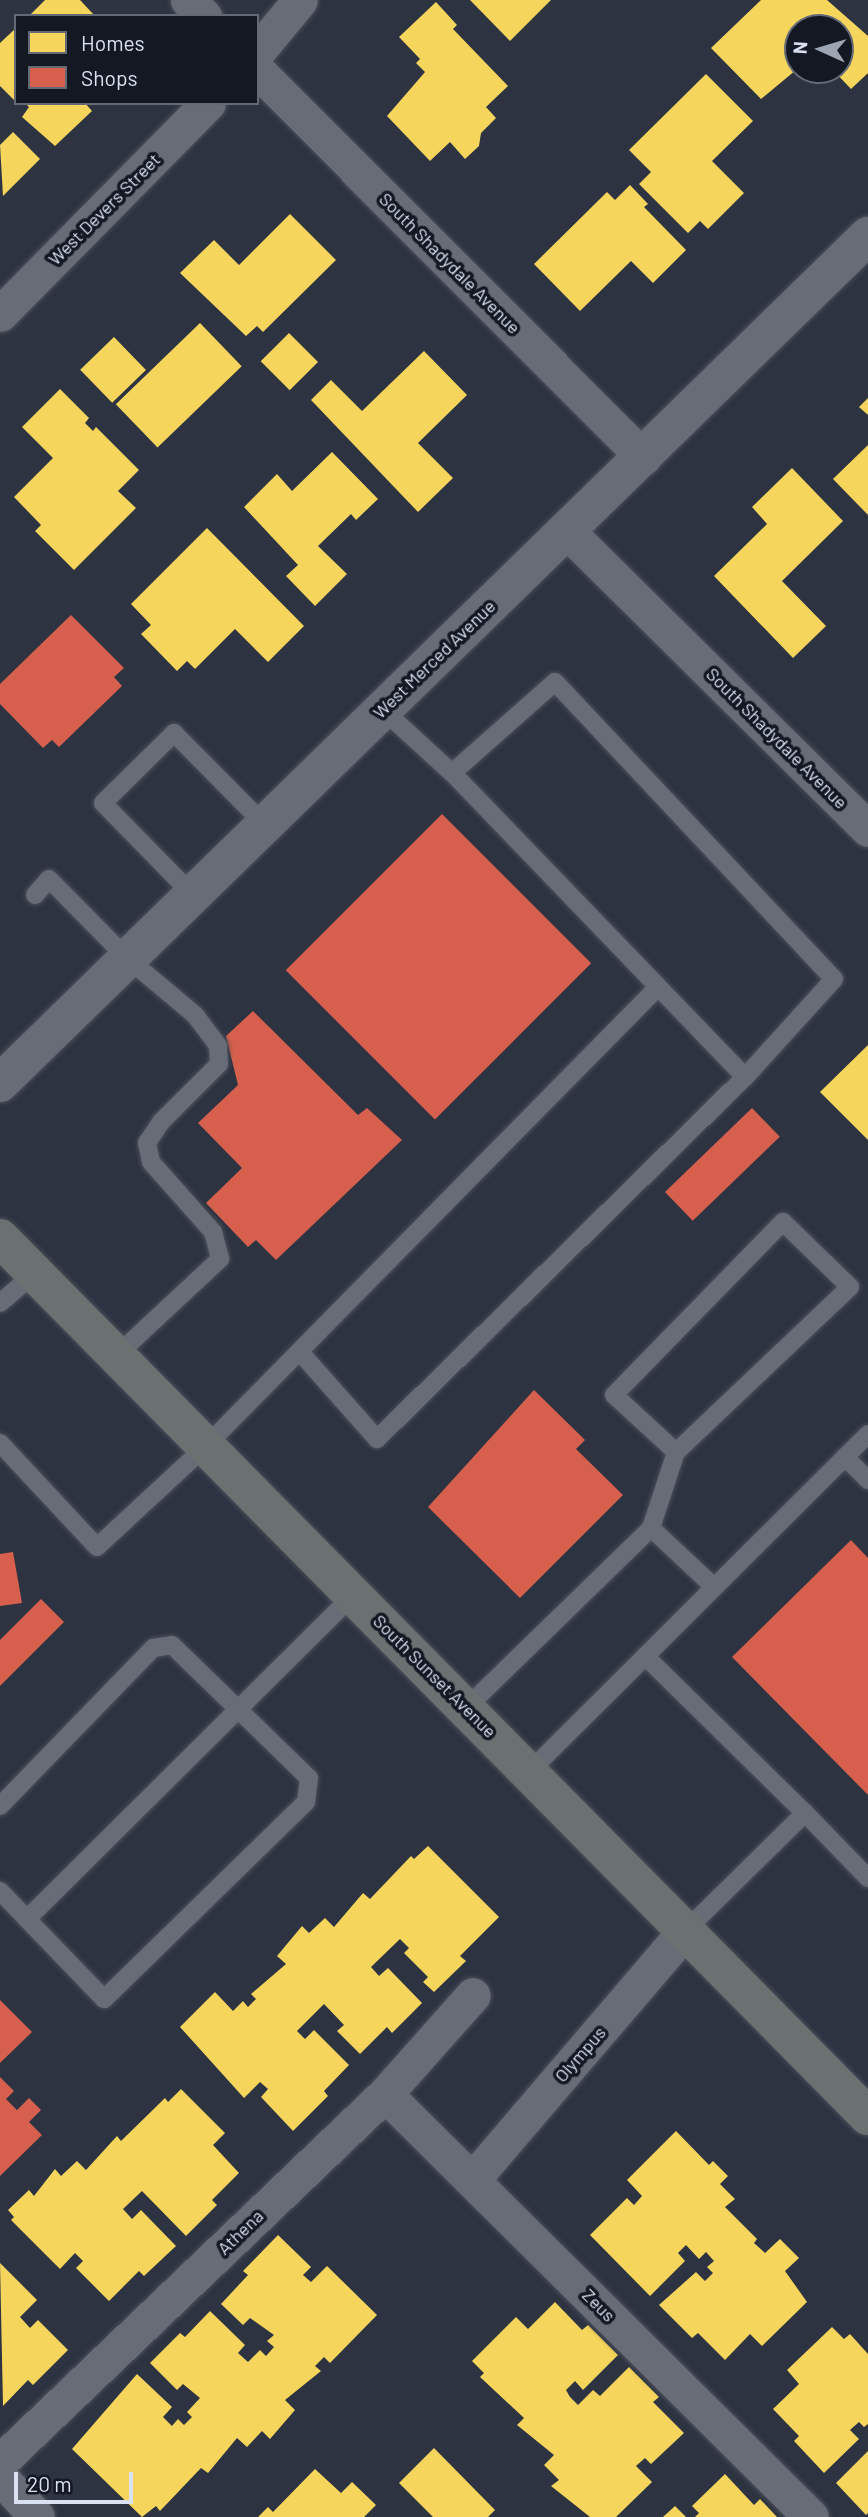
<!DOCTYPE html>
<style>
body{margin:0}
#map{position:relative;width:868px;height:2517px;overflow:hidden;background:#2d3340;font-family:Barlow,sans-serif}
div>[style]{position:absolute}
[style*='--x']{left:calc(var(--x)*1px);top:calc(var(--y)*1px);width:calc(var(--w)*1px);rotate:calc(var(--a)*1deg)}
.homes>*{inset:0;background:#f6d55c;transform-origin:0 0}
.shops>*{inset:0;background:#d6604d;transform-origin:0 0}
.roads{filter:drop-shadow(0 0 2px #4a4f5a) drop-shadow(0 0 2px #4a4f5a)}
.service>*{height:18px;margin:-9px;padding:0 9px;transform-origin:9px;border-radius:9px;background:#676c76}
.minor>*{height:35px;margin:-17.5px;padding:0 17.5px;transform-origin:17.5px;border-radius:17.5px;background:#676c76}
.tertiary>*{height:38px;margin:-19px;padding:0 19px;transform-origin:19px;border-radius:19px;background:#676c76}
.primary>*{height:38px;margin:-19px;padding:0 19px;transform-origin:19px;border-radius:19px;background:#6b7071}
span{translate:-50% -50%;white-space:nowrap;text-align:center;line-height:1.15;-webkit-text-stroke:7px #131823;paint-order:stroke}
.street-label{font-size:18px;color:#dae2f1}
.legend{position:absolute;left:14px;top:14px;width:245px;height:91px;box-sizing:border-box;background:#131823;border:2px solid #636975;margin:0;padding:9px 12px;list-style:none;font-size:21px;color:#dae2f1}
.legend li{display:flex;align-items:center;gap:14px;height:35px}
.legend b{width:35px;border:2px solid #636975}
.north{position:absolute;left:784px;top:14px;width:70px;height:70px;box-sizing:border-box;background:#131823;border:2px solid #636975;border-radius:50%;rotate:274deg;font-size:19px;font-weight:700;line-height:28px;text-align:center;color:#dae2f1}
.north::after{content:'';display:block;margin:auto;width:24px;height:32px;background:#9da5b3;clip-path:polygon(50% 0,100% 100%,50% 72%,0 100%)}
.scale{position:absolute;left:14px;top:2472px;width:119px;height:32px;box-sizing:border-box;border:4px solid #dae2f1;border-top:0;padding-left:9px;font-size:21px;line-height:24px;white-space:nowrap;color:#dae2f1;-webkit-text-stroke:5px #131823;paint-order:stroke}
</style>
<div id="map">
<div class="homes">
<div style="clip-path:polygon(45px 0,80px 0,95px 16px,29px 16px)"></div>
<div style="clip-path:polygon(470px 0,551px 0,510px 41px)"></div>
<div style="clip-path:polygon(761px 0,827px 0,868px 36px,868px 73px,851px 89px,833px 70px,840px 70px,840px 28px,798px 28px,796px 70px,761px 99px,711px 48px)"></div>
<div style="clip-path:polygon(436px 2px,457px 25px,453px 29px,508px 86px,486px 107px,496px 118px,481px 133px,479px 146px,465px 159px,450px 142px,430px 161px,387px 116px,425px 72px,416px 63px,420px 59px,399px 37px)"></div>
<div style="clip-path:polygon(16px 28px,16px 102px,0 86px,0 43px)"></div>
<div style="clip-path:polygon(706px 74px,753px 121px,712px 161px,744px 193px,708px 229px,700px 221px,688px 233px,639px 184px,651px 172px,629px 150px)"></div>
<div style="clip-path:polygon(25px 103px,85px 103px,92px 111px,55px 146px,22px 117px,29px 107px)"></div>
<div style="clip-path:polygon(13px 132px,40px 159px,3px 196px,0 145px)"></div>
<div style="clip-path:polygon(630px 185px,648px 204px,644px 207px,686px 250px,653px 283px,631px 261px,580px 311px,534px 264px,607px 192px,615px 200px)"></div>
<div style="clip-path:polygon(290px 214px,336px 260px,263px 332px,257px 326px,246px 336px,180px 273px,214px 240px,239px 265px)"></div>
<div style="left:200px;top:323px;width:60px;height:117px;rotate:46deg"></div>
<div style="left:289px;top:333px;width:41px;height:40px;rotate:45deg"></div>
<div style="left:114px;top:337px;width:46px;height:47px;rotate:46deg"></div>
<div style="clip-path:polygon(424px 351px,467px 395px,418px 443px,453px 478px,418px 512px,311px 400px,331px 380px,362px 411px)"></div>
<div style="clip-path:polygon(60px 389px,89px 418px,85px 423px,93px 431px,96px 427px,139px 470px,118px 491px,136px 508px,74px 570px,35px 531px,41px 525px,14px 497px,53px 458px,22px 427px)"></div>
<div style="clip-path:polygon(868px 398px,868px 415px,859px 407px)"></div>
<div style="clip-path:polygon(868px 445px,868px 515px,833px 479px)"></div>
<div style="clip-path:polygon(332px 452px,378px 499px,356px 520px,351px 514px,318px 546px,347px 574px,315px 606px,286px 576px,298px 565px,244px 507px,277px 474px,292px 491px)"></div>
<div style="clip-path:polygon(792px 468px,843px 521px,782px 581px,826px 626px,793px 658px,714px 576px,767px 524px,752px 507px)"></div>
<div style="clip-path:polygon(207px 528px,304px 626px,268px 662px,235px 629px,195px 669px,187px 661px,177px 671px,141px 634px,151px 625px,131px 604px)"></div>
<div style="clip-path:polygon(868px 1045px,868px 1140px,820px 1092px)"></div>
<div style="clip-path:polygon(428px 1846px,499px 1917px,460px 1956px,466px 1961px,434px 1992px,423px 1982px,428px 1977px,404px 1953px,409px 1948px,400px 1939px,371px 1967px,379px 1976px,388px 1968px,422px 2003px,392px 2033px,387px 2027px,360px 2054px,337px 2031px,344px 2025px,324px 2004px,297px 2031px,305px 2039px,314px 2030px,349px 2065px,324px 2091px,328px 2096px,293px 2131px,261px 2097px,268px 2089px,260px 2082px,244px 2098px,180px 2027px,215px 1992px,233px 2011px,243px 2001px,248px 2007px,256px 1999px,251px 1994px,286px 1964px,277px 1956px,302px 1926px,309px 1933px,325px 1918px,334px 1927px,363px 1893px,370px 1899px,411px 1856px,414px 1859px)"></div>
<div style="clip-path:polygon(181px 2089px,225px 2133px,213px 2145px,239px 2173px,212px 2200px,217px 2205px,186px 2236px,142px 2191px,123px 2209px,132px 2219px,141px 2210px,176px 2246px,144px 2276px,139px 2271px,109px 2301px,76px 2268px,83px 2261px,75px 2253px,60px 2269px,11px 2220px,14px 2217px,8px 2210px,29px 2190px,34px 2196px,55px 2169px,61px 2176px,77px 2161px,86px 2170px,117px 2136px,121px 2141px,165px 2098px,168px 2102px)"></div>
<div style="clip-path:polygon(676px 2131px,709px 2165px,713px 2161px,728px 2176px,720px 2184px,735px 2199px,725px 2207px,757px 2239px,754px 2243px,765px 2253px,780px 2239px,799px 2258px,785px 2271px,807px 2302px,762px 2346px,750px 2334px,725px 2360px,698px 2333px,692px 2338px,659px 2305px,696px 2272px,705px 2281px,713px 2273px,707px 2267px,714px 2261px,706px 2252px,699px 2259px,686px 2245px,678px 2253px,685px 2261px,650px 2296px,590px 2235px,627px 2198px,634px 2205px,642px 2196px,627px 2180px)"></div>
<div style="clip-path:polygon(278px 2235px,311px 2267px,303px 2275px,311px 2282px,327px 2266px,377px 2315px,330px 2363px,324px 2357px,315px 2366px,321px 2371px,285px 2400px,295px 2410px,270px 2439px,262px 2431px,247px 2447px,237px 2438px,208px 2473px,201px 2468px,160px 2511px,156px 2506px,142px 2517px,72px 2449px,137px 2374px,172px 2407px,163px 2417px,172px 2426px,178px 2419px,184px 2425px,192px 2417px,187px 2412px,200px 2398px,183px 2384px,177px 2390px,150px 2363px,180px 2333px,185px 2337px,210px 2311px,245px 2345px,238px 2353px,248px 2362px,260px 2350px,266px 2356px,274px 2347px,267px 2341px,274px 2335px,250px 2318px,243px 2325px,221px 2304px,248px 2275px,243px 2271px)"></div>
<div style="clip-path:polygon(0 2263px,37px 2300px,20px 2317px,30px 2328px,38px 2320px,68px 2350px,33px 2385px,28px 2380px,3px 2406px)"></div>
<div style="clip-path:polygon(555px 2302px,582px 2330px,588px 2325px,618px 2355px,583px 2390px,575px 2381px,566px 2390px,570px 2397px,578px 2405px,593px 2390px,600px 2396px,629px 2367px,659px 2397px,653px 2402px,684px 2433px,651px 2464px,645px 2458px,636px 2466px,652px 2482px,616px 2517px,590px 2517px,551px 2486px,559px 2480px,544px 2465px,554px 2455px,517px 2425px,524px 2418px,480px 2377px,484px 2373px,472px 2361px,516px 2317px,528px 2329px)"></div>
<div style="clip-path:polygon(832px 2327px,844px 2339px,850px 2334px,868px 2354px,868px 2424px,864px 2427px,859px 2422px,850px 2430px,859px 2439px,824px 2473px,794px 2441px,799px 2436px,773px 2409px,799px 2384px,787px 2370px)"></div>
<div style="clip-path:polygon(434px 2448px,495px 2510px,488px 2517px,433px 2517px,399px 2483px)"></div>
<div style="clip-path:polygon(868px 2451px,868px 2513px,866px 2515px,836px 2483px)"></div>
<div style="clip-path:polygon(315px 2469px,341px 2493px,352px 2482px,376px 2505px,364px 2517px,258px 2517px,268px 2507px,273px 2512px)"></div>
<div style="clip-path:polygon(725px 2474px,754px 2505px,760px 2499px,777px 2517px,695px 2517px,699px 2513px,692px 2506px)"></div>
<div style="clip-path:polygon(675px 2506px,686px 2517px,663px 2517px)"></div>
</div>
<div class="shops">
<div style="clip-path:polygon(71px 615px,124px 668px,114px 677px,122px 686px,59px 747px,52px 740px,43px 748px,0 704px,0 684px)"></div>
<div style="left:442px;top:814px;width:211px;height:221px;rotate:45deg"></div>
<div style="clip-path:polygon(253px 1011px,358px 1115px,367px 1108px,402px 1140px,276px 1260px,256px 1240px,248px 1247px,206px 1203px,242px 1168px,198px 1123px,238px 1085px,226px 1036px)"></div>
<div style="left:752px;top:1108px;width:40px;height:121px;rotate:46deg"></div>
<div style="clip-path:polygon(534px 1390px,585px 1440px,576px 1449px,623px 1495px,520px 1598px,428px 1507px)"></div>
<div style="clip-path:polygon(851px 1540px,868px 1558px,868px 1795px,732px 1657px)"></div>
<div style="clip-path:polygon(13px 1552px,22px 1603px,0 1606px,0 1554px)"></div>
<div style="clip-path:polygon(41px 1599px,64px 1622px,0 1686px,0 1640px)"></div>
<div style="clip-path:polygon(0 2000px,32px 2032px,0 2063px)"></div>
<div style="clip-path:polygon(0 2077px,14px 2091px,6px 2099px,17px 2110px,29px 2098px,41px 2110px,29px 2122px,42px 2135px,0 2176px)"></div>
</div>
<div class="roads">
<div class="service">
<div style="--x:382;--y:709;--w:95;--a:42.4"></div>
<div style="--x:452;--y:773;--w:137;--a:-41.5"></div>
<div style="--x:555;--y:682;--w:407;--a:46.8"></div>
<div style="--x:834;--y:979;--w:132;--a:132.2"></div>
<div style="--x:745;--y:1077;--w:422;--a:-133.9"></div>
<div style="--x:192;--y:894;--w:127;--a:-134.4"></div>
<div style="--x:103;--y:803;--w:100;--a:-44.6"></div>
<div style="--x:174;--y:733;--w:128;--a:45.3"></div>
<div style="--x:35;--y:895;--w:21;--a:-49"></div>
<div style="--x:49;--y:879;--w:111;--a:45.4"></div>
<div style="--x:127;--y:958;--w:89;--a:40"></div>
<div style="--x:195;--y:1015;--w:39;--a:53"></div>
<div style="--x:218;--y:1046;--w:18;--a:87"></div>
<div style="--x:219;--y:1064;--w:82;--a:135"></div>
<div style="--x:161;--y:1122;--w:25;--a:124"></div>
<div style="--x:147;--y:1143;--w:19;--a:78"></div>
<div style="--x:151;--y:1162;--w:94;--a:48.5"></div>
<div style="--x:213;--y:1232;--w:28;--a:75"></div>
<div style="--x:220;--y:1259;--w:141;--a:137"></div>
<div style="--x:0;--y:1303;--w:46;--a:-40.6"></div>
<div style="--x:300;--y:1352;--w:116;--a:48.5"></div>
<div style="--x:377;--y:1439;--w:516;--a:-44.53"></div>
<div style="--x:0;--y:1443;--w:142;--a:47"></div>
<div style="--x:97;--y:1547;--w:149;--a:-42.8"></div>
<div style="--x:206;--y:1446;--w:644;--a:-45.44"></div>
<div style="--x:676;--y:1452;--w:84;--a:-137.4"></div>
<div style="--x:614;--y:1395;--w:242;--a:-45.7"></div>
<div style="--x:783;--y:1222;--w:93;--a:44.1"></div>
<div style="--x:850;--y:1287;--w:240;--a:136.5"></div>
<div style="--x:676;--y:1452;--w:80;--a:108.2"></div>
<div style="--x:651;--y:1528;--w:86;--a:43.1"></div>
<div style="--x:845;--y:1457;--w:33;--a:45"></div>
<div style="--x:645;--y:1656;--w:224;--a:44.5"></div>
<div style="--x:805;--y:1813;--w:167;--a:135.5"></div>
<div style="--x:466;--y:1708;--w:258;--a:-44.2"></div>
<div style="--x:529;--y:1772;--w:479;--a:-44.9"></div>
<div style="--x:0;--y:1806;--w:220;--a:-45.9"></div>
<div style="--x:153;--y:1648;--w:19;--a:-9"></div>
<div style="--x:172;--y:1645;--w:191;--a:44.2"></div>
<div style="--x:309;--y:1778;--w:24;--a:97"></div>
<div style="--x:306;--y:1802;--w:282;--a:135.7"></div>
<div style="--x:104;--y:1999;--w:150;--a:-133.9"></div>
<div style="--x:805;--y:1813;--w:91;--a:45.9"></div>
<div style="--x:27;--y:1919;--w:461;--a:-44.8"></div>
</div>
<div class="minor">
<div style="--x:188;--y:0;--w:23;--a:45"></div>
<div style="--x:257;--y:52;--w:67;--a:-50.4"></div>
<div style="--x:257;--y:70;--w:547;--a:45.07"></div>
<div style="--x:0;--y:314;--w:296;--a:-45.4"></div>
<div style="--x:566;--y:530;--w:425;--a:44.7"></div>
<div style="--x:385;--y:2094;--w:600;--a:44.8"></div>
<div style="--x:473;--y:2179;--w:328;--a:-49.5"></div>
<div style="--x:0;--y:2462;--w:533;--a:-43.71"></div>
<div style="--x:385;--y:2094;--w:132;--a:-48.4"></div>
<div style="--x:0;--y:2477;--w:54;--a:47.2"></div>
</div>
<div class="tertiary">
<div style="--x:0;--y:1083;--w:1213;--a:-44.3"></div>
</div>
<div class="primary">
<div style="--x:0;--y:1238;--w:1235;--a:45.33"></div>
</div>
</div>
<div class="street-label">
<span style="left:104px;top:209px;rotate:-45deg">West Devers Street</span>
<span style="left:450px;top:263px;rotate:45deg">South Shadydale Avenue</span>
<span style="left:434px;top:659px;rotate:-44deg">West Merced Avenue</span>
<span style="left:777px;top:738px;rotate:45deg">South Shadydale Avenue</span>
<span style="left:435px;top:1676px;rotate:45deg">South Sunset Avenue</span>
<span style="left:580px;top:2054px;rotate:-49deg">Olympus</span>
<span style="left:240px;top:2232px;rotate:-44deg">Athena</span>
<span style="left:599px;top:2305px;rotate:45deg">Zeus</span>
</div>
<ul class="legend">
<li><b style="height:19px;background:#f6d55c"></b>Homes</li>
<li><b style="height:19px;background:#d6604d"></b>Shops</li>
</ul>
<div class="north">N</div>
<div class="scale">20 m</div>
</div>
